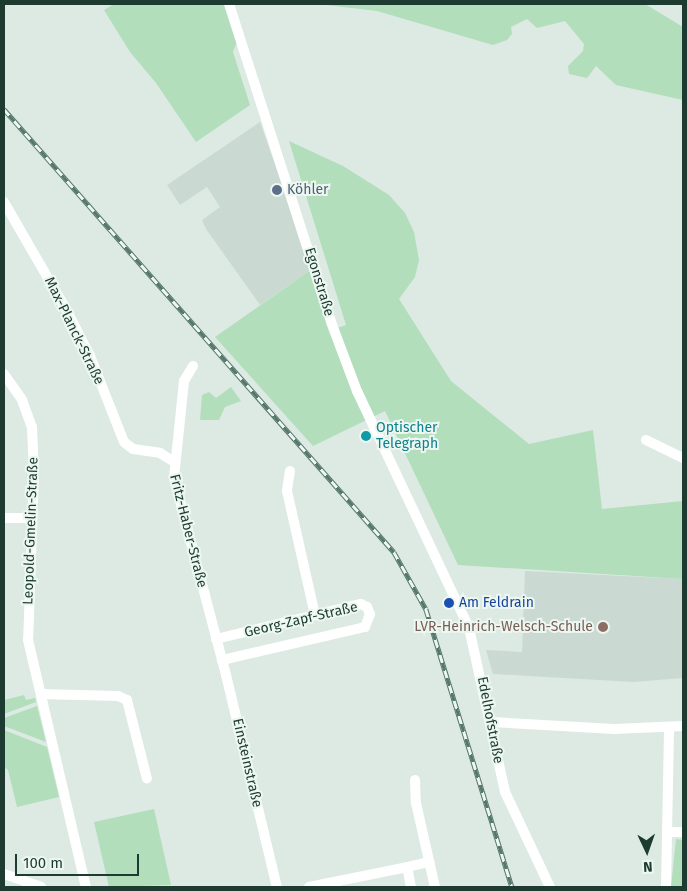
<!DOCTYPE html>
<meta charset="utf-8">
<style>
body{margin:0}
#map{position:relative;width:687px;height:891px;overflow:hidden;background:#dceae3;font-family:"Fira Sans",sans-serif}
div>[style]{position:absolute}
[style*='--x']{left:calc(var(--x)*1px);top:calc(var(--y)*1px);width:calc(var(--w)*1px);rotate:calc(var(--a)*1deg)}
.built>*{inset:0;background:#cadad2}
.green>*{inset:0;background:#b2debb}
.minor>*{height:10px;margin:-5px;padding:0 5px;transform-origin:5px;border-radius:5px;background:#fff}
.rail>*{height:4.5px;margin-top:-2.25px;transform-origin:0;background:repeating-linear-gradient(90deg,#edf7f1 0 8px,#56776c 0 16px);box-sizing:border-box;border-block:1px solid #56776c}
.dots>*{width:14px;height:14px;translate:-50% -50%;box-sizing:border-box;border:2px solid #edf7f1;border-radius:50%}
span{translate:-50% -50%;white-space:nowrap;text-align:center;line-height:1.15;-webkit-text-stroke:4px #edf7f1;paint-order:stroke}
.service-label{font-size:14px;color:#4e5e75}
.left{translate:0 -50%;text-align:left}
.street-label{font-size:14px;color:#1d3b31}
.culture-label{font-size:14px;color:#0d838f}
.transit-label{font-size:14px;color:#164399}
.education-label{font-size:14px;color:#785e54}
.right{translate:-100% -50%;text-align:right}
.frame{position:absolute;inset:0;border:5px solid #1d3b31;pointer-events:none}
.north{position:absolute;left:622px;top:826px;width:50px;height:50px;-webkit-text-stroke:4px #edf7f1;paint-order:stroke;rotate:177deg;font-size:14px;font-weight:700;line-height:20px;text-align:center;color:#1d3b31}
.north::after{content:'';display:block;margin:auto;width:18px;height:22px;background:#1d3b31;clip-path:polygon(50% 0,100% 100%,50% 72%,0 100%)}
.scale{position:absolute;left:15px;top:854px;width:124px;height:22px;box-sizing:border-box;border:2px solid #1d3b31;border-top:0;padding-left:6px;font-size:15px;line-height:18px;white-space:nowrap;color:#1d3b31;-webkit-text-stroke:4px #edf7f1;paint-order:stroke}
</style>
<div id="map">
<div class="built">
<div style="clip-path:polygon(260px 122px,312px 269px,260px 305px,206px 229px,202px 220px,220px 207px,207px 187px,180px 205px,167px 185px)"></div>
<div style="clip-path:polygon(525px 571px,683px 579px,683px 678px,633px 682px,493px 674px,486px 650px,522px 652px)"></div>
</div>
<div class="green">
<div style="clip-path:polygon(114px 4px,225px 4px,237px 42px,233px 52px,250px 105px,196px 142px,156px 83px,130px 52px,104px 10px)"></div>
<div style="clip-path:polygon(318px 4px,645px 4px,683px 27px,683px 100px,616px 85px,596px 66px,587px 78px,569px 74px,568px 66px,583px 51px,584px 44px,565px 21px,537px 28px,527px 19px,511px 27px,512px 34px,507px 40px,493px 45px,377px 11px)"></div>
<div style="clip-path:polygon(289px 141px,343px 166px,389px 195px,405px 213px,414px 232px,419px 260px,415px 277px,399px 299px,451px 381px,529px 444px,593px 430px,602px 509px,683px 501px,683px 579px,458px 565px,385px 411px,313px 446px,215px 337px,312px 269px,331px 330px,346px 325px)"></div>
<div style="clip-path:polygon(231px 387px,241px 401px,225px 407px,219px 420px,200px 420px,202px 395px,209px 392px,216px 398px)"></div>
<div style="clip-path:polygon(24px 695px,26px 700px,35px 698px,36px 702px,4px 714px,4px 700px)"></div>
<div style="clip-path:polygon(37px 706px,46px 742px,4px 726px,4px 718px)"></div>
<div style="clip-path:polygon(4px 730px,47px 747px,59px 797px,17px 807px,8px 770px,4px 767px)"></div>
<div style="clip-path:polygon(154px 809px,171px 885px,109px 887px,94px 822px)"></div>
<div style="clip-path:polygon(676px 839px,683px 840px,683px 887px,671px 887px)"></div>
</div>
<div class="minor">
<div style="--x:229;--y:4;--w:334;--a:72.2"></div>
<div style="--x:331;--y:322;--w:74;--a:69.4"></div>
<div style="--x:357;--y:391;--w:262;--a:64.7"></div>
<div style="--x:469;--y:628;--w:168;--a:77.6"></div>
<div style="--x:505;--y:792;--w:105;--a:64.7"></div>
<div style="--x:4;--y:202;--w:126;--a:60"></div>
<div style="--x:67;--y:311;--w:51;--a:62.9"></div>
<div style="--x:90;--y:356;--w:92;--a:68.4"></div>
<div style="--x:124;--y:442;--w:11;--a:38"></div>
<div style="--x:133;--y:449;--w:27;--a:8"></div>
<div style="--x:160;--y:453;--w:15;--a:32"></div>
<div style="--x:193;--y:366;--w:17;--a:121"></div>
<div style="--x:184;--y:381;--w:98;--a:95.9"></div>
<div style="--x:174;--y:478;--w:204;--a:75.2"></div>
<div style="--x:226;--y:675;--w:218;--a:76.5"></div>
<div style="--x:4;--y:374;--w:32;--a:55"></div>
<div style="--x:22;--y:400;--w:29;--a:70"></div>
<div style="--x:32;--y:427;--w:45;--a:87.5"></div>
<div style="--x:34;--y:472;--w:168;--a:92"></div>
<div style="--x:28;--y:640;--w:254;--a:76.8"></div>
<div style="--x:646;--y:440;--w:41;--a:25.9"></div>
<div style="--x:290;--y:471;--w:20;--a:99"></div>
<div style="--x:287;--y:491;--w:127;--a:77.3"></div>
<div style="--x:4;--y:518;--w:28;--a:0"></div>
<div style="--x:216;--y:639;--w:149;--a:-13.6"></div>
<div style="--x:361;--y:604;--w:7;--a:27"></div>
<div style="--x:367;--y:607;--w:8;--a:67"></div>
<div style="--x:370;--y:614;--w:14;--a:111"></div>
<div style="--x:365;--y:627;--w:147;--a:167"></div>
<div style="--x:41;--y:694;--w:77;--a:1.5"></div>
<div style="--x:118;--y:696;--w:10;--a:24"></div>
<div style="--x:127;--y:700;--w:81;--a:75.8"></div>
<div style="--x:491;--y:722;--w:123;--a:3.3"></div>
<div style="--x:614;--y:729;--w:69;--a:-2.5"></div>
<div style="--x:415;--y:780;--w:23;--a:88"></div>
<div style="--x:416;--y:803;--w:86;--a:77.3"></div>
<div style="--x:668;--y:832;--w:15;--a:0"></div>
<div style="--x:4;--y:874;--w:39;--a:19"></div>
<div style="--x:309;--y:887;--w:100;--a:-11.5"></div>
<div style="--x:411;--y:887;--w:20;--a:-101"></div>
<div style="--x:407;--y:867;--w:23;--a:-13"></div>
<div style="--x:666;--y:887;--w:160;--a:-88.9"></div>
</div>
<div class="rail">
<div style="--x:4;--y:109;--w:590;--a:48.64"></div>
<div style="--x:394;--y:552;--w:65;--a:60.7"></div>
<div style="--x:426;--y:609;--w:291;--a:72.8"></div>
</div>
<div class="dots">
<div style="left:277px;top:190px;background:#5c6f8a"></div>
<div style="left:366px;top:436px;background:#0f9aa8"></div>
<div style="left:449px;top:603px;background:#1a4fb4"></div>
<div style="left:603px;top:627px;background:#8d6e63"></div>
</div>
<div class="service-label">
<span class="left" style="left:287px;top:190px">Köhler</span>
</div>
<div class="street-label">
<span style="left:319px;top:282px;rotate:73deg">Egonstraße</span>
<span style="left:74px;top:331px;rotate:64deg">Max-Planck-Straße</span>
<span style="left:31px;top:531px;rotate:-88deg">Leopold-Gmelin-Straße</span>
<span style="left:188px;top:531px;rotate:76deg">Fritz-Haber-Straße</span>
<span style="left:301px;top:620px;rotate:-13deg">Georg-Zapf-Straße</span>
<span style="left:490px;top:720px;rotate:79deg">Edelhofstraße</span>
<span style="left:247px;top:763px;rotate:77deg">Einsteinstraße</span>
</div>
<div class="culture-label">
<span class="left" style="left:376px;top:436px">Optischer<br>Telegraph</span>
</div>
<div class="transit-label">
<span class="left" style="left:459px;top:603px">Am Feldrain</span>
</div>
<div class="education-label">
<span class="right" style="left:593px;top:627px">LVR-Heinrich-Welsch-Schule</span>
</div>
<div class="frame"></div>
<div class="north">N</div>
<div class="scale">100 m</div>
</div>
